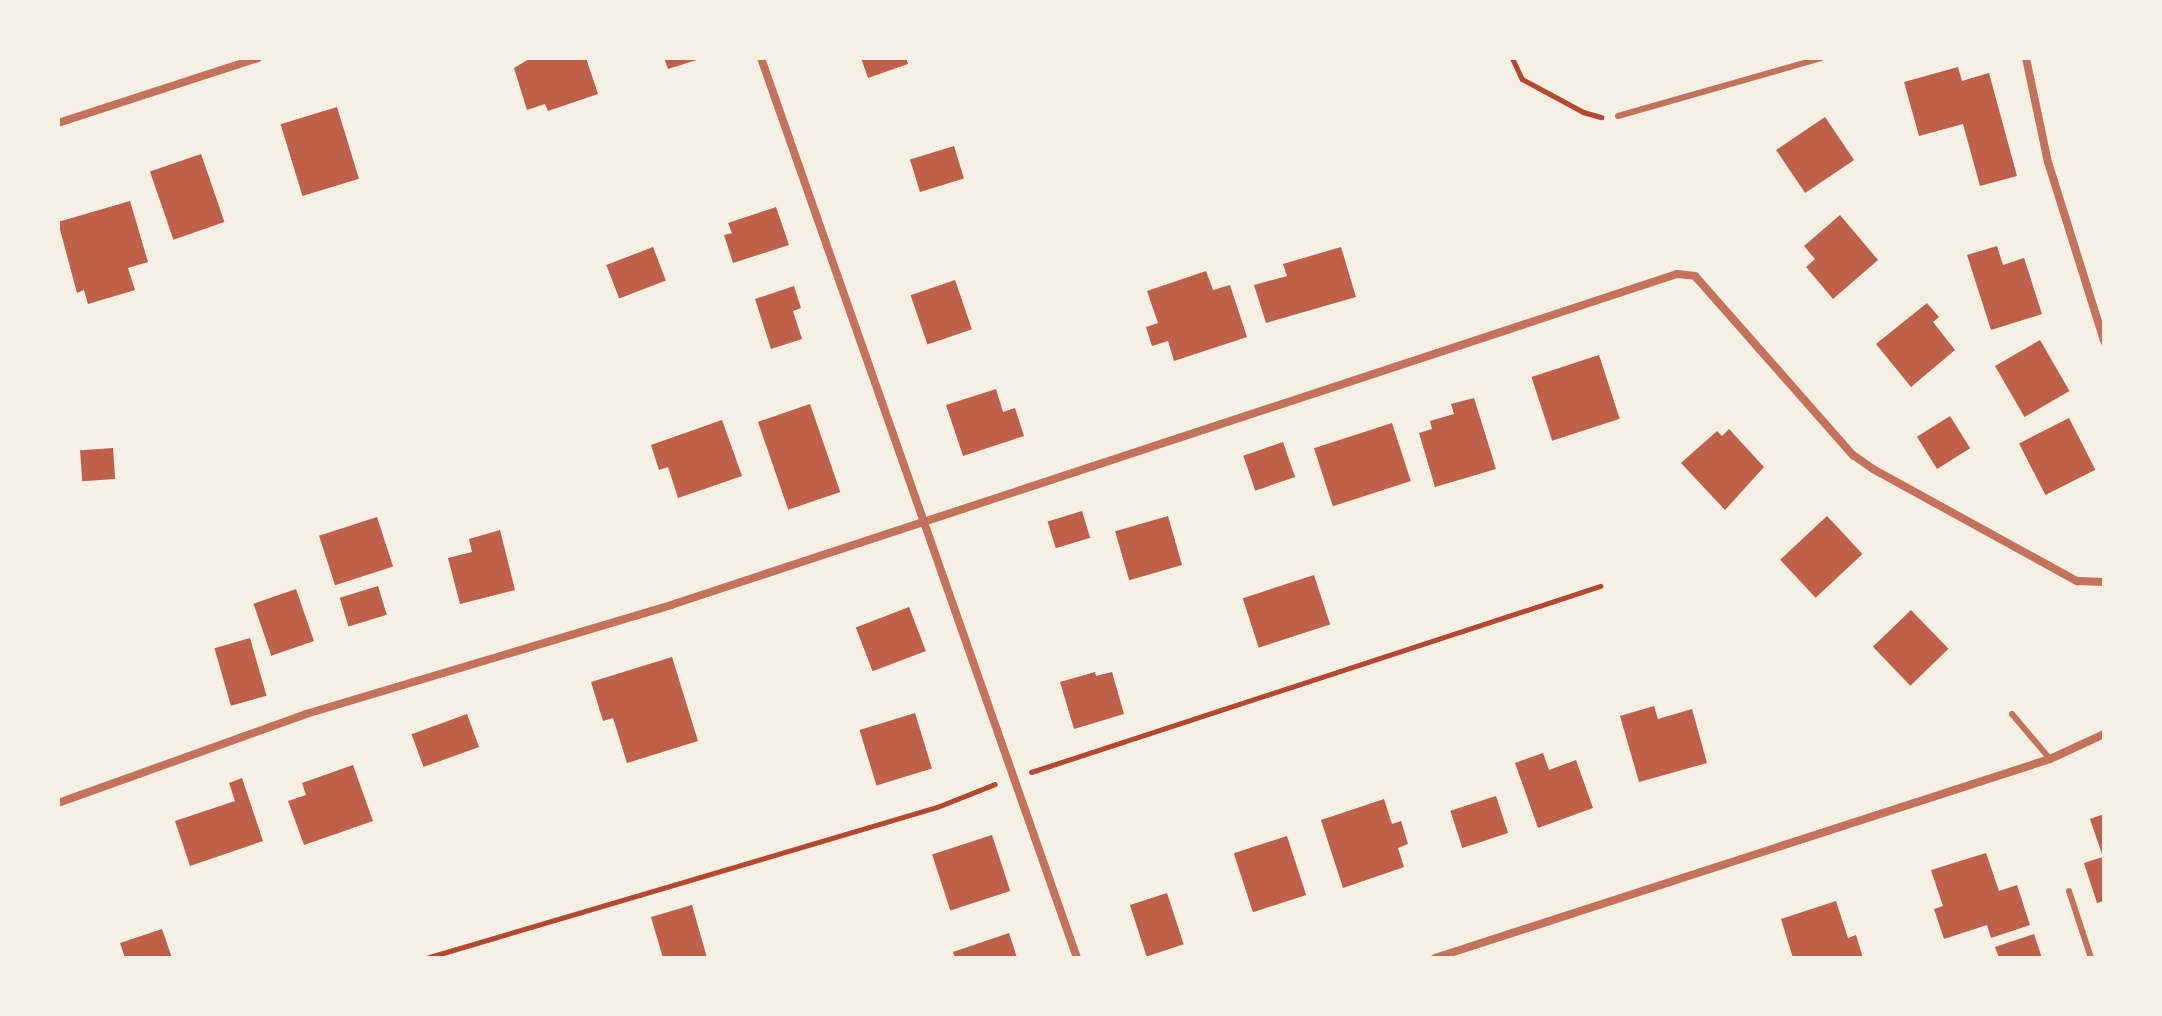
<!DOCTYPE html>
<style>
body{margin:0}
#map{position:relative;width:2162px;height:1016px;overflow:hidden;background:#f6efe4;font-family:"Sofia Sans Condensed",sans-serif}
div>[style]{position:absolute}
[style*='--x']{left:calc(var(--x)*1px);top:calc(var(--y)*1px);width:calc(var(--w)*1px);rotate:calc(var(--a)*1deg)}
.building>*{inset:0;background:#bf614a;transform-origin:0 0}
.path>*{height:5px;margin:-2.5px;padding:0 2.5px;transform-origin:2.5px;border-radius:2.5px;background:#b5482f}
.service>*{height:6px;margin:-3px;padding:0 3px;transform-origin:3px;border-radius:3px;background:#c5725c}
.minor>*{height:8px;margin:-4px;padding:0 4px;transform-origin:4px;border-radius:4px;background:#c5725c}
span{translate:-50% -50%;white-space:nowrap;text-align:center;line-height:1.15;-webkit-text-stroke:6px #f6efe4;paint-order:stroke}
.frame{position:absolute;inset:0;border:60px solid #f6efe4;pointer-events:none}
</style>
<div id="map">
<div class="building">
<div style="clip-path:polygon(531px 58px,586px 58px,598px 94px,548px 111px,545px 104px,527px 110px,514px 68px)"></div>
<div style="clip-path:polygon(664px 58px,700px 58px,700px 59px,668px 69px)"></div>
<div style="clip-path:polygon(861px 58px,906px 58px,908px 64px,868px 78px)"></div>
<div style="clip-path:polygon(1958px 67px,1962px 81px,1989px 73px,2017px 176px,1980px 186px,1963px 124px,1919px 136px,1904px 82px)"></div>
<div style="left:337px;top:107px;width:75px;height:59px;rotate:73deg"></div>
<div style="left:1825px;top:117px;width:52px;height:59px;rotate:56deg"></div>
<div style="left:954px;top:146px;width:34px;height:46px;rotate:73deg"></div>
<div style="left:201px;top:154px;width:72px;height:54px;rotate:71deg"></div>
<div style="clip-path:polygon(130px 201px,148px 262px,128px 268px,135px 290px,88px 304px,84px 290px,77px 293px,58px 222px)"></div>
<div style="clip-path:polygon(776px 207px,789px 245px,733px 263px,724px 235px,732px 233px,728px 223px)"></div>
<div style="clip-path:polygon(1840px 215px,1878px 260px,1833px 299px,1806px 267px,1815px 259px,1804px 246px)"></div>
<div style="clip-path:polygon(1997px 246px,2003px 265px,2024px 258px,2042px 314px,1991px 330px,1967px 255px)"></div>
<div style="left:653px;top:247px;width:36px;height:50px;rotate:69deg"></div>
<div style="clip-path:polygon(1341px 247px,1356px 297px,1266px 323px,1254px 285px,1287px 276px,1283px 264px)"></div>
<div style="clip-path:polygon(1206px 271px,1213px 290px,1230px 285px,1247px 337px,1174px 361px,1168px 341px,1152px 346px,1146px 327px,1158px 323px,1147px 291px)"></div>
<div style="left:955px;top:280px;width:52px;height:47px;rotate:71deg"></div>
<div style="clip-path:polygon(794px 286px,801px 308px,793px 311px,802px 339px,771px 349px,755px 299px)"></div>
<div style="clip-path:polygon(1927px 303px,1939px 317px,1933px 322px,1955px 350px,1911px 387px,1876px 344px)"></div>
<div style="left:2040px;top:340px;width:59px;height:52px;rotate:60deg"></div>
<div style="left:1599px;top:355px;width:67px;height:71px;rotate:72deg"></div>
<div style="clip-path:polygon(996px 389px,1003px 412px,1015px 408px,1024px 436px,963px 456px,946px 405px)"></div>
<div style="clip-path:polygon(1474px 398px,1496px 469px,1435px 487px,1419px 433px,1432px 429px,1430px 421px,1454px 414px,1451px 404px)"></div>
<div style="left:810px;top:404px;width:93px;height:55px;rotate:71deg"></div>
<div style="left:1950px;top:416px;width:38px;height:39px;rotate:58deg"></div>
<div style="left:2069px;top:418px;width:58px;height:56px;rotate:63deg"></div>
<div style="clip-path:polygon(722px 420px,742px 476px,678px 498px,668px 467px,659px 470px,651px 445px)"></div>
<div style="left:1392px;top:423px;width:61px;height:82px;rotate:72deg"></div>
<div style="clip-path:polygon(1729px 429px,1764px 467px,1725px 510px,1681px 463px,1717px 431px,1722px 436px)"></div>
<div style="left:1283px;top:442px;width:37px;height:42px;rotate:71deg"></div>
<div style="left:113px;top:448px;width:31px;height:33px;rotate:86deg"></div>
<div style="left:1082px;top:511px;width:28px;height:36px;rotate:73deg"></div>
<div style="left:1168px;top:516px;width:51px;height:55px;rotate:74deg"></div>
<div style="left:1827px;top:516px;width:52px;height:64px;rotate:47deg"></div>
<div style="left:377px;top:517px;width:52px;height:61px;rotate:72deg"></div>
<div style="clip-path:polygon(500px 530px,515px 590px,460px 604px,448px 558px,472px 552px,469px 539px)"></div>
<div style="left:1314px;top:575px;width:52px;height:75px;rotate:72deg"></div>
<div style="left:378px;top:586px;width:30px;height:40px;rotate:73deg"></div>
<div style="left:296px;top:589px;width:55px;height:45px;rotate:71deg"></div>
<div style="left:909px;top:607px;width:47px;height:57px;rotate:69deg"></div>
<div style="left:1911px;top:610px;width:54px;height:53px;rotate:46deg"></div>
<div style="left:250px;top:638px;width:60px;height:37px;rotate:74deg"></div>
<div style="clip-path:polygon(672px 657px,698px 741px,627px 763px,613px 718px,603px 721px,591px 682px)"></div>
<div style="clip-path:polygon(1095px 672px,1096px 676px,1112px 672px,1124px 714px,1074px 729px,1060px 682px)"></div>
<div style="clip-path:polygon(1654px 706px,1658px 719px,1692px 709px,1707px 763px,1639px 782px,1620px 716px)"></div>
<div style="left:915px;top:713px;width:58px;height:58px;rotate:73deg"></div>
<div style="left:467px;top:714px;width:35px;height:59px;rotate:70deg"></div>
<div style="clip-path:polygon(1543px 753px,1549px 770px,1576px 760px,1593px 808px,1538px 828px,1515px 763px)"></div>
<div style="clip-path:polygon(353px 765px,373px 821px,304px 845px,288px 801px,306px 795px,302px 783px)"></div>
<div style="clip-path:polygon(242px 778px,263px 841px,190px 866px,175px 821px,235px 801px,229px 783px)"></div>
<div style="left:1496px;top:796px;width:39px;height:48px;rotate:72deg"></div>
<div style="clip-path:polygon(1384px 799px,1392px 824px,1401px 821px,1408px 844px,1398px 848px,1404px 867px,1343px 888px,1321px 820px)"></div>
<div style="clip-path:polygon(2104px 814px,2104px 901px,2097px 903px,2084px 863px,2103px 857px,2090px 819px)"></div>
<div style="left:992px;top:835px;width:59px;height:63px;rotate:72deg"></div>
<div style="left:1287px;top:836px;width:62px;height:56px;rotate:72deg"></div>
<div style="clip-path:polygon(1986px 853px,1999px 891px,2017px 885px,2030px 925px,1991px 938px,1987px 925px,1944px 939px,1934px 909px,1943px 906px,1931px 870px)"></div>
<div style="left:1167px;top:893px;width:54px;height:39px;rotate:72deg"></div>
<div style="clip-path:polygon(1836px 901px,1848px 938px,1856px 935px,1863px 958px,1793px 958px,1781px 919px)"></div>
<div style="clip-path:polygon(692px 905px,707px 958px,663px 958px,651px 917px)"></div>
<div style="clip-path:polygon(162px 929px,172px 958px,125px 958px,120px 943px)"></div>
<div style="clip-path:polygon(1009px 933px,1017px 958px,955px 958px,953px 952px)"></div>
<div style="clip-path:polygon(2034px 934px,2042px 958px,1999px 958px,1995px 947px)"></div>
</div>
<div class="path">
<div style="--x:1512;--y:58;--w:23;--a:65"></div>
<div style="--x:1522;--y:79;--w:69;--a:28.4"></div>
<div style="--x:1583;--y:112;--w:19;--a:16"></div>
<div style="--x:1031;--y:772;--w:599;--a:-18.1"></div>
<div style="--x:426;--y:958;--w:533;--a:-16.46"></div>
<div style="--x:937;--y:807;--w:62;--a:-21.6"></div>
</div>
<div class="service">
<div style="--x:1618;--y:116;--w:211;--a:-15.9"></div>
<div style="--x:2012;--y:714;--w:59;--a:49.8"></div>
<div style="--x:2069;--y:891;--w:71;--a:71.8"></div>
</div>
<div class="minor">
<div style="--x:761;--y:58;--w:954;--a:70.65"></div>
<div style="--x:2026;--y:58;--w:106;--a:78.1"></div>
<div style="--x:2048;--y:162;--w:188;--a:72.6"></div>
<div style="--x:58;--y:123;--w:210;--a:-18"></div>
<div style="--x:58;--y:803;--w:263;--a:-19.7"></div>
<div style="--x:306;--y:714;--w:381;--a:-16.6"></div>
<div style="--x:671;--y:605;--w:1059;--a:-18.21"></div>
<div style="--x:1677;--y:274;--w:18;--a:6"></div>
<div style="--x:1695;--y:276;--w:239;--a:48.6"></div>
<div style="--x:1853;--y:455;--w:24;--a:35"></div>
<div style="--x:1873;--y:469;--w:233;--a:28.8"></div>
<div style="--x:2077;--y:581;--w:27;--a:2"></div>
<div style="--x:1435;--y:958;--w:646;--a:-17.93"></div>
<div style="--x:2050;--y:759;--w:60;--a:-24.8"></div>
</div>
<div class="frame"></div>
</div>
